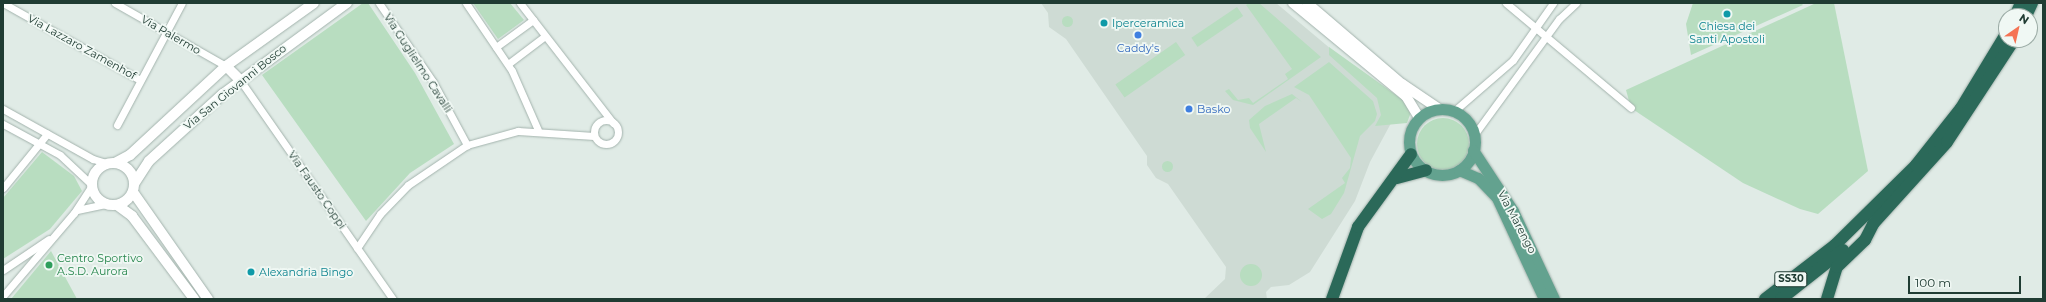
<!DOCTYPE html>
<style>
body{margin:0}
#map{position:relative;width:2046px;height:302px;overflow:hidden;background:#e0ebe6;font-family:Montserrat,sans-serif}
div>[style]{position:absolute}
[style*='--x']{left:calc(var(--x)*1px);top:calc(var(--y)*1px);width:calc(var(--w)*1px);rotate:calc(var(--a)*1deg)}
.built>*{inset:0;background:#cedbd4}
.green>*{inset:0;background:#b8ddc0;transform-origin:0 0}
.round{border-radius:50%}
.roads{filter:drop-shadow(0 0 1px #a3b3ad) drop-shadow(0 0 1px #a3b3ad)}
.street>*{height:7px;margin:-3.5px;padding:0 3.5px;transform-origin:3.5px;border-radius:3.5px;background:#fff}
.street>.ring{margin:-3.5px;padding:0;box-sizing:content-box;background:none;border:7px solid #fff;border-radius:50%}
.secondary>*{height:10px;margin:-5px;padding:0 5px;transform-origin:5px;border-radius:5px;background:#fff}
.secondary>.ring{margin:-5px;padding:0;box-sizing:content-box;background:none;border:10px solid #fff;border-radius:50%}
.primary>*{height:11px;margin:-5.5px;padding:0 5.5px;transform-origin:5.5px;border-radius:5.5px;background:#63a28f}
.primary>.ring{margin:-5.5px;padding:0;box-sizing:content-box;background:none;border:11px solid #63a28f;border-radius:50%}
.highway>*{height:12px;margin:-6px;padding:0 6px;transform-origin:6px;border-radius:6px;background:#2b6959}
.dots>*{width:11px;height:11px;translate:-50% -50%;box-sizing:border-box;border:2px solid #f0f8f4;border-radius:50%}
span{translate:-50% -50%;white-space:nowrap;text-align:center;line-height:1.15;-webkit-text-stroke:3.5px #f0f8f4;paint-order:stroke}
.shield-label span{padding:1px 3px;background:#f0f8f4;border:1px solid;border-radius:3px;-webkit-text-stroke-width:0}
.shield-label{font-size:10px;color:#203c33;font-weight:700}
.culture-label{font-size:11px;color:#0d838f}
.left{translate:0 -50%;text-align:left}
.street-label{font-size:11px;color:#203c33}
.shop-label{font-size:11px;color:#366cbe}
.leisure-label{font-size:11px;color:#27864d}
.frame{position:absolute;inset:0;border:4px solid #203c33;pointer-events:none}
.north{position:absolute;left:1998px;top:8px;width:40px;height:40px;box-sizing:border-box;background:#f0f8f4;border:1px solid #9dada7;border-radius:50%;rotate:34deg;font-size:11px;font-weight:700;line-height:16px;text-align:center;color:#203c33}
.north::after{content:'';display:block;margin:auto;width:14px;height:18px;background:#f57354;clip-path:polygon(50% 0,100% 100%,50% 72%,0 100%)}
.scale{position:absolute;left:1908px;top:276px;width:113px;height:18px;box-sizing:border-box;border:2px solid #203c33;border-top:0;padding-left:5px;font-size:12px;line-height:14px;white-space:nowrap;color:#203c33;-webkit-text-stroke:3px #f0f8f4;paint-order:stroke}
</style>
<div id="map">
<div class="built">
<div style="clip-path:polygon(1041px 3px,1276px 3px,1356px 70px,1403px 101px,1370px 162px,1355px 201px,1310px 272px,1289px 285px,1271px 287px,1266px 292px,1267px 299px,1204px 299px,1225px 279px,1226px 267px,1168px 184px,1156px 178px,1147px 165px,1147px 156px,1066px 39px,1049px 27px,1048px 13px)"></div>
</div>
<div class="green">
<div style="clip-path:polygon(363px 3px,368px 3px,415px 73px,454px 144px,410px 173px,366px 221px,262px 75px)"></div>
<div style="clip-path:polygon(473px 3px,510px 3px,524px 20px,498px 39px)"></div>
<div style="clip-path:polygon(1249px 3px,1259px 3px,1321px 57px,1253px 105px,1233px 100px,1225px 91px,1229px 89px,1238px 100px,1249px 98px,1253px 103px,1288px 79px,1285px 74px,1292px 69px,1246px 5px)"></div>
<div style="clip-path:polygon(1693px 3px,1801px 3px,1803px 5px,1691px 55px,1686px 24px)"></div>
<div style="clip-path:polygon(1816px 3px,1834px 3px,1868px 171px,1818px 214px,1800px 209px,1743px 183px,1631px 108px,1626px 90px)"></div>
<div style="left:1237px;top:7px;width:11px;height:55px;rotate:56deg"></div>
<div class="round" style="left:1061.5px;top:15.5px;width:11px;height:11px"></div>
<div style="left:1176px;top:42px;width:16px;height:74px;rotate:55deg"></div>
<div style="clip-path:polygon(1329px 47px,1403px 100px,1411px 112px,1407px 123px,1375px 126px,1381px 115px,1377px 98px,1329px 55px)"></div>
<div style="clip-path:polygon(1329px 62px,1373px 101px,1377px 114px,1375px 121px,1360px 136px,1344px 193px,1331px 214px,1322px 219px,1308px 209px,1345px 183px,1342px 178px,1350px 168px,1351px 158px,1309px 95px,1294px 87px)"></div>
<div style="clip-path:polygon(1292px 94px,1302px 102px,1296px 98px,1259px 124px,1266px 152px,1250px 128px,1249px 120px,1265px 106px)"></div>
<div class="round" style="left:1417px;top:118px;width:52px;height:52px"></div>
<div style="clip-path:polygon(42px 152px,74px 176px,82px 191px,50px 229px,3px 259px,3px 198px)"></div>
<div class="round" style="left:1161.5px;top:160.5px;width:11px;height:11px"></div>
<div style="clip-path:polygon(51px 251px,77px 299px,11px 299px)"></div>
<div class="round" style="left:1240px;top:264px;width:22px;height:22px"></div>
</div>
<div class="roads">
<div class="street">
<div style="--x:3;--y:3;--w:157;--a:29.3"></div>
<div style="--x:115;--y:3;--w:128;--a:29.6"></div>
<div style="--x:379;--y:3;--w:96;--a:55.6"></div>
<div style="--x:433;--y:82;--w:72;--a:61.6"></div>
<div style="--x:466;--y:3;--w:82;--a:55.9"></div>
<div style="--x:512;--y:71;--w:64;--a:66.2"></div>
<div style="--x:520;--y:3;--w:152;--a:52.2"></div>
<div style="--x:1506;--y:3;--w:163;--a:40"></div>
<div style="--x:496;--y:47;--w:46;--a:-36.1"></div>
<div style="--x:508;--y:64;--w:46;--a:-37.1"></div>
<div style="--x:240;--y:80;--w:267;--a:55.1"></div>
<div style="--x:3;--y:109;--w:103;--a:29.1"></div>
<div style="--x:93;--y:159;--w:14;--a:17"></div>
<div style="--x:1453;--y:112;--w:79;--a:-40.9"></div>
<div style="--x:1513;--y:60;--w:70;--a:-54.9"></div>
<div class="ring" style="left:594px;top:120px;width:17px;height:17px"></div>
<div style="--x:3;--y:124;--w:65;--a:28.5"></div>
<div style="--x:60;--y:155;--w:42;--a:43.1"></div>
<div style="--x:117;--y:125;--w:138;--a:-62"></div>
<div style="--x:1474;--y:135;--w:144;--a:-53.8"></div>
<div style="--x:1559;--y:19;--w:23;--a:-43"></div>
<div style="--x:3;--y:188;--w:70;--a:-50.8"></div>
<div style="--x:77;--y:210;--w:29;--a:-12"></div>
<div style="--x:357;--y:248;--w:41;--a:-55.9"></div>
<div style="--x:380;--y:214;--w:40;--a:-46"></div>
<div style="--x:408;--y:185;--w:71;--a:-34.1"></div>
<div style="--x:467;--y:145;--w:53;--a:-15.4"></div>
<div style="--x:518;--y:131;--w:76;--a:3.8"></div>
<div style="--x:3;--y:270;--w:55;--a:-34"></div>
<div style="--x:3;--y:296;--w:109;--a:-49.5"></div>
<div style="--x:74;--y:213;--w:33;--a:-57"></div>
</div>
<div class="secondary">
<div style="--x:1293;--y:3;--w:146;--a:39.5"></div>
<div style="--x:1406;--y:96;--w:26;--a:59"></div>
<div style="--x:1307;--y:3;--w:125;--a:40.5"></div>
<div style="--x:1402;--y:84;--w:45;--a:34"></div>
<div style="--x:226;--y:66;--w:20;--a:45"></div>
<div class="ring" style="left:92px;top:163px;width:32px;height:32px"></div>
<div style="--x:115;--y:163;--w:17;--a:-28"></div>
<div style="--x:130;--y:155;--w:131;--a:-42.8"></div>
<div style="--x:226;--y:66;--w:108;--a:-35.6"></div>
<div style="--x:134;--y:184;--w:27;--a:-57"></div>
<div style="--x:149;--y:161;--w:100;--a:-42.2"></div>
<div style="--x:223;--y:94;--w:154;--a:-36.3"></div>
<div style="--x:133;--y:192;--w:131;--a:55"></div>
<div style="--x:117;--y:205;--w:19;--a:36"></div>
<div style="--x:132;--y:216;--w:104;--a:53.2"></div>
</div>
<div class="primary">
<div class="ring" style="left:1409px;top:109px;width:55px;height:55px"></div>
<div style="--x:1473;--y:150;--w:73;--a:56.7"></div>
<div style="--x:1513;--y:211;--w:97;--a:65"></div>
<div style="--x:1459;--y:170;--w:21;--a:23"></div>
<div style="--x:1478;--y:178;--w:28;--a:46"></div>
<div style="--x:1497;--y:198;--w:111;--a:65"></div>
</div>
<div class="highway">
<div style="--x:2015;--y:16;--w:14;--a:-65"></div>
<div style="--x:2026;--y:16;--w:14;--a:-65"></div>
<div style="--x:1397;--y:178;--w:30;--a:-15"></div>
<div style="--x:1332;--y:299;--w:77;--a:-70.1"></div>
<div style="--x:1358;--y:227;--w:90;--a:-54"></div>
<div style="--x:1765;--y:299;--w:88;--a:-37.6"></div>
<div style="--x:1835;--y:245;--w:114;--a:-44.6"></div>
<div style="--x:1916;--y:165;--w:73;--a:-51.7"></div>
<div style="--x:1961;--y:108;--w:87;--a:-58.7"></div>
<div style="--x:1781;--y:299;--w:79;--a:-38.3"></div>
<div style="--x:1827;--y:299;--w:34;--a:-73"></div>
<div style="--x:1837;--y:267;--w:39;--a:-44"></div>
<div style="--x:1865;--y:240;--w:18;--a:-63"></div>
<div style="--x:1873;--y:224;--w:110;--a:-47.9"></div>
<div style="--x:1947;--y:142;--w:122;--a:-56.7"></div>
</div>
</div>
<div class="dots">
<div style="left:1727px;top:14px;background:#0f9aa8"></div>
<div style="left:1104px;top:23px;background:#0f9aa8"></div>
<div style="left:1138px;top:35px;background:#3f7fe0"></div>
<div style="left:1189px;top:109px;background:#3f7fe0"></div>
<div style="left:49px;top:265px;background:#2e9e5b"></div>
<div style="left:251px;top:272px;background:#0f9aa8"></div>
</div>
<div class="shield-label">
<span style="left:1791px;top:279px">SS30</span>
</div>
<div class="culture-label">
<span class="left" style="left:1112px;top:23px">Iperceramica</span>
<span style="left:1727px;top:33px">Chiesa dei<br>Santi Apostoli</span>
<span class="left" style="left:259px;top:272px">Alexandria Bingo</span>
</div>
<div class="street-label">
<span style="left:171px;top:35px;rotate:30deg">Via Palermo</span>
<span style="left:82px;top:47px;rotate:29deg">Via Lazzaro Zamenhof</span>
<span style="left:418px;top:63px;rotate:57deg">Via Guglielmo Cavalli</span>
<span style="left:235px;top:87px;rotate:-39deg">Via San Giovanni Bosco</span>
<span style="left:317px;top:190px;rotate:55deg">Via Fausto Coppi</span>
<span style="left:1517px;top:222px;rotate:62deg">Via Marengo</span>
</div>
<div class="shop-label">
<span style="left:1138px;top:48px">Caddy's</span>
<span class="left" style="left:1197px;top:109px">Basko</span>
</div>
<div class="leisure-label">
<span class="left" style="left:57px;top:265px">Centro Sportivo<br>A.S.D. Aurora</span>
</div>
<div class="frame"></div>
<div class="north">N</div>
<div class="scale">100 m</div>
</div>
